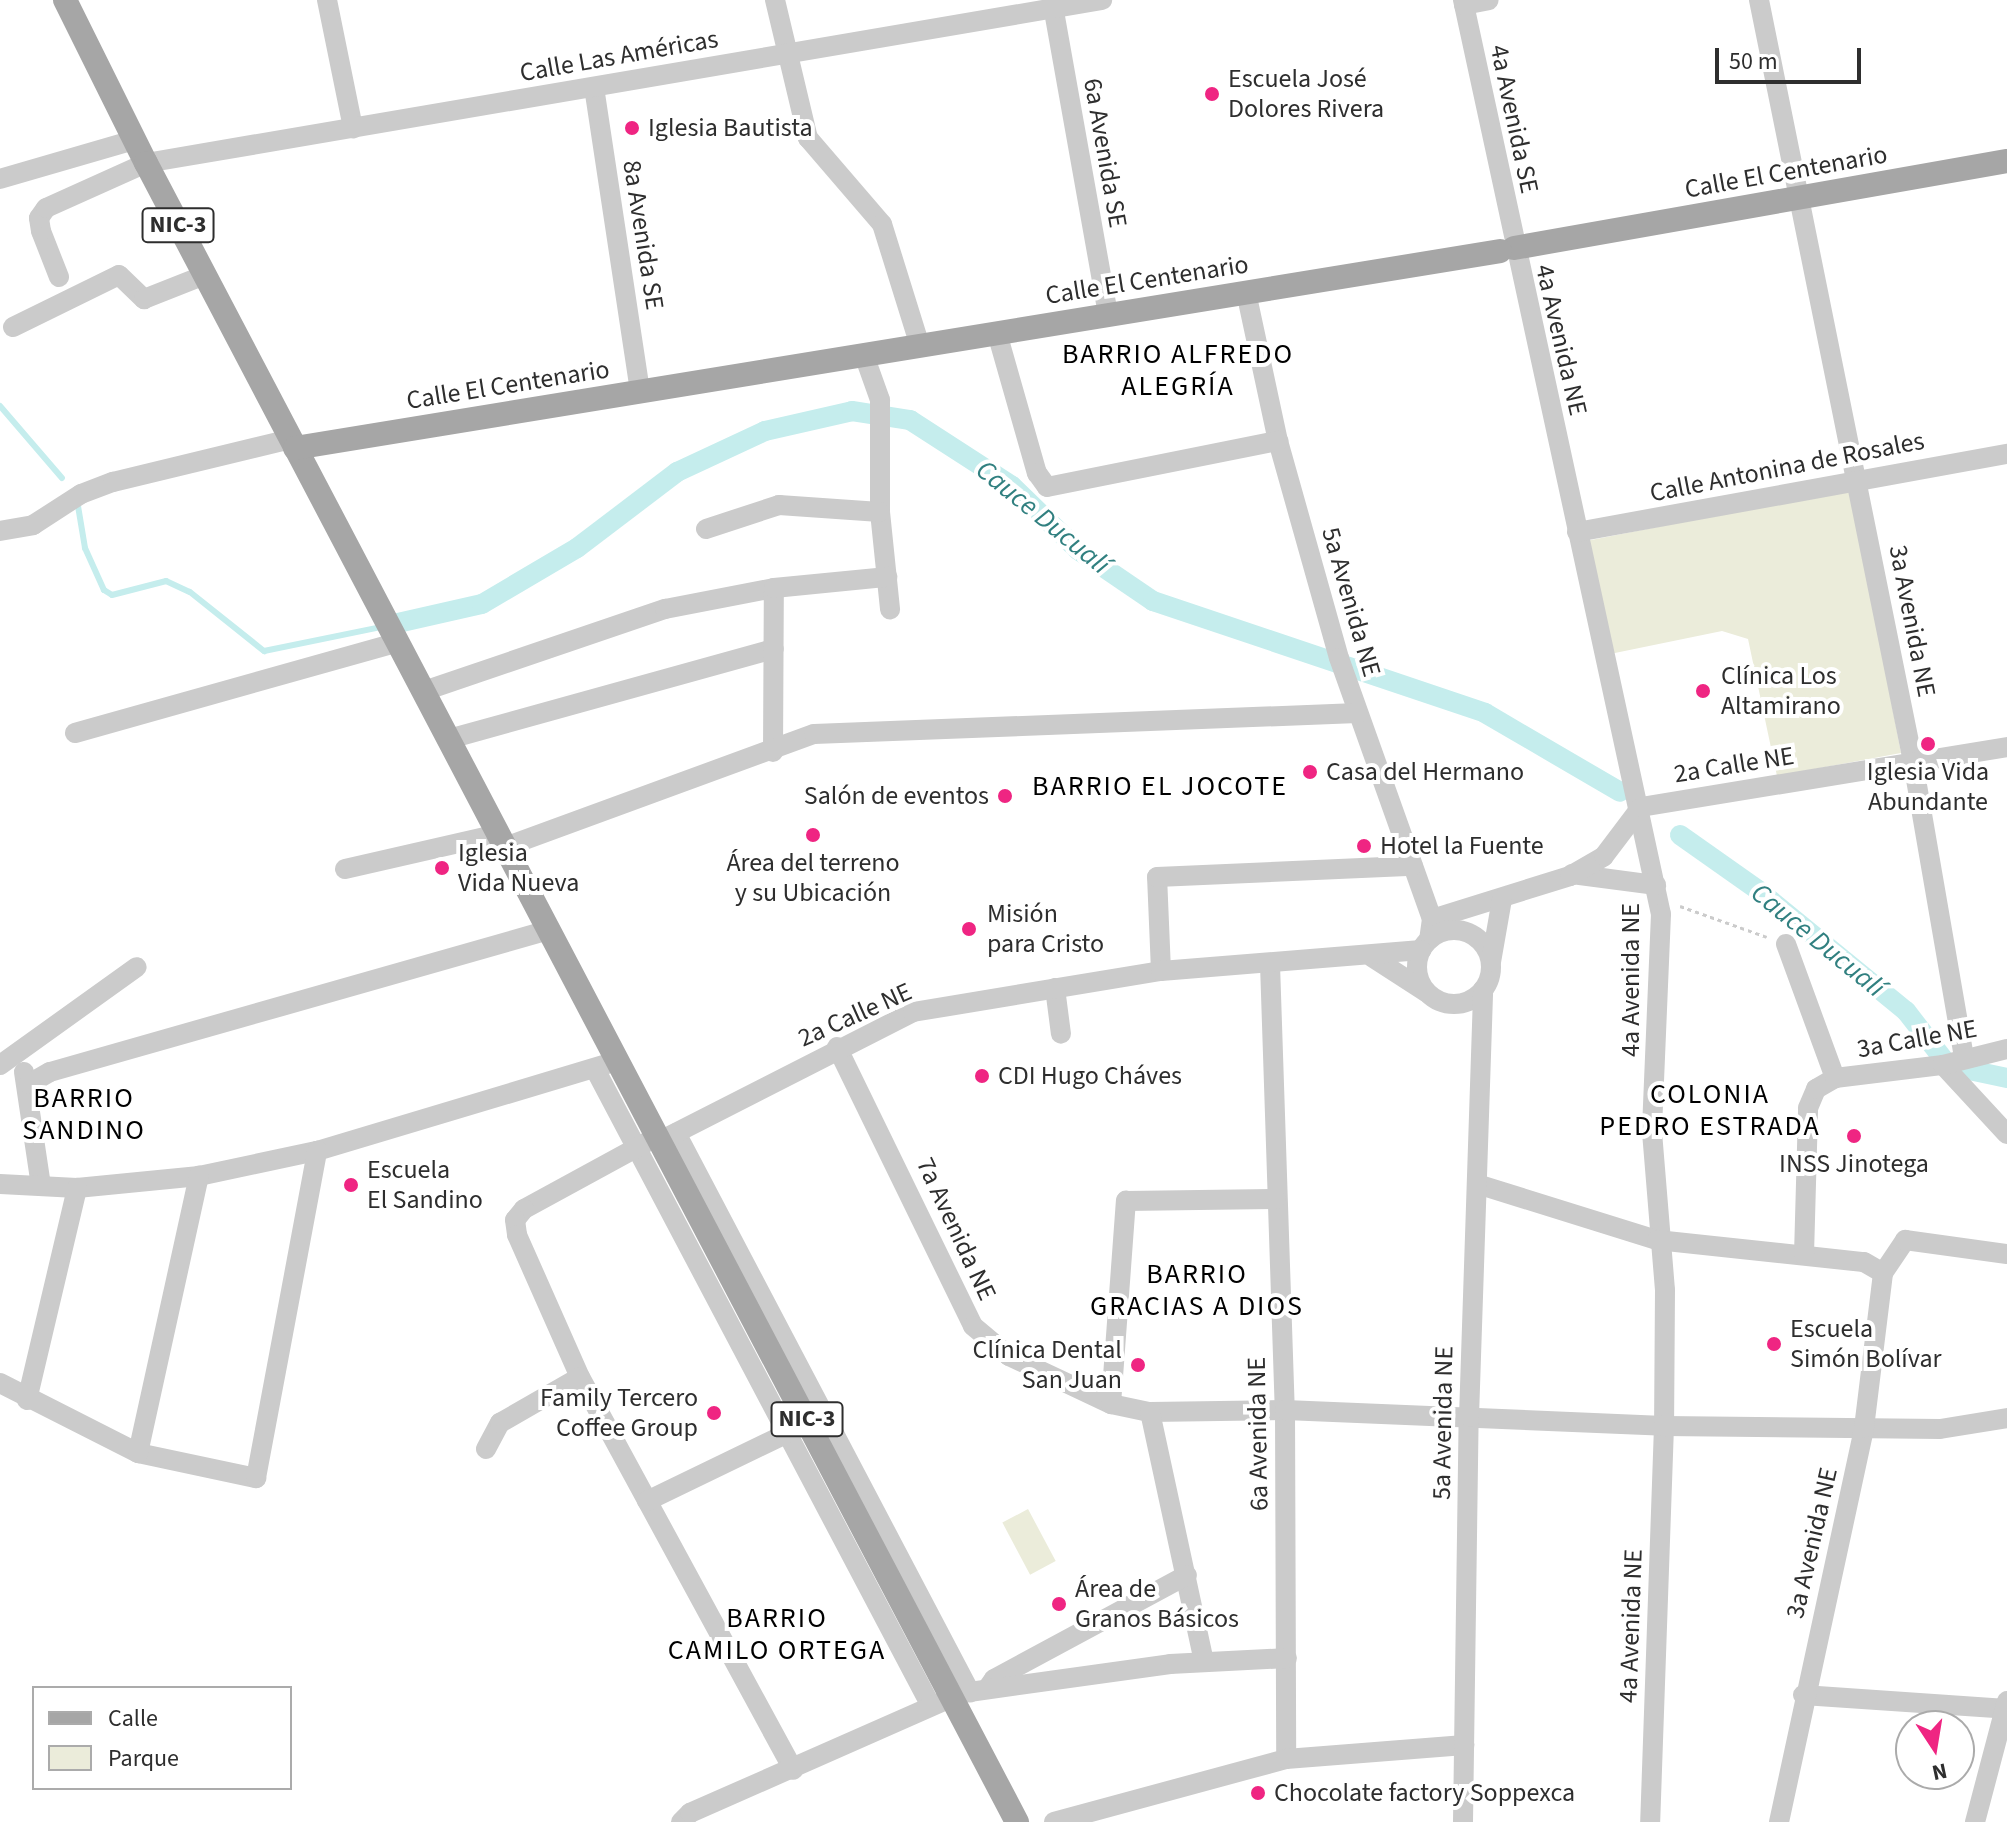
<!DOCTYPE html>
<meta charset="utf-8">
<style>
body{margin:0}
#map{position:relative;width:2007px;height:1822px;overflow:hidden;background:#fff;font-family:"Source Sans 3",sans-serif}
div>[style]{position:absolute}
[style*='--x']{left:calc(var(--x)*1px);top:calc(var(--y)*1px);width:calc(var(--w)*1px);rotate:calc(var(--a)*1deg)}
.green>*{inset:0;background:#ebecda;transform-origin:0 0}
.stream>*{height:6px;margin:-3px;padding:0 3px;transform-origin:3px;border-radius:3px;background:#c5eded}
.canal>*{height:20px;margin:-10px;padding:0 10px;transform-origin:10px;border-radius:10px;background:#c5eded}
.path>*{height:3px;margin-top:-1.5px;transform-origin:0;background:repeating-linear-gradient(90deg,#cbcbcb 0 4px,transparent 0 8px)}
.minor>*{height:20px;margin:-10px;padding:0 10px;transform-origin:10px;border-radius:10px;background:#cbcbcb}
.minor>.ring{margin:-10px;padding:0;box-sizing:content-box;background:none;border:20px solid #cbcbcb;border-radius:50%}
.major>*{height:24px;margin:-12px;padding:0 12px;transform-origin:12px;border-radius:12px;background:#a6a6a6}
.dots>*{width:22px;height:22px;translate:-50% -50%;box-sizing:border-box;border:4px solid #fff;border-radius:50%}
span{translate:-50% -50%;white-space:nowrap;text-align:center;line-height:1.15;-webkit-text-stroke:8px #fff;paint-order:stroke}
.shield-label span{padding:2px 6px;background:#fff;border:2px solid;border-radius:6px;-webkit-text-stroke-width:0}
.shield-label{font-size:24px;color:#2e2e2e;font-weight:700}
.street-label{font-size:26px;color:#2e2e2e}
.poi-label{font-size:26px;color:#2e2e2e}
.left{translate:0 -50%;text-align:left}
.right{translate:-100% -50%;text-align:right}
.neighbourhood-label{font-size:28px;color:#000;letter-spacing:2px}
.water-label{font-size:28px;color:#318080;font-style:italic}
.legend{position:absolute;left:32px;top:1686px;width:260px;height:104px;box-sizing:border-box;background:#fff;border:2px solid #ababab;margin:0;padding:10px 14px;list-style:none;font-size:24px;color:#2e2e2e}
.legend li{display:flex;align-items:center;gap:16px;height:40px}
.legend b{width:40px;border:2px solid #ababab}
.north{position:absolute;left:1895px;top:1710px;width:80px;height:80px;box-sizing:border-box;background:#fff;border:2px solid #ababab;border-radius:50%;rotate:168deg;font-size:22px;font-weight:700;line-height:32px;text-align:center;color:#2e2e2e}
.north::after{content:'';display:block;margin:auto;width:28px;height:36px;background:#ef2582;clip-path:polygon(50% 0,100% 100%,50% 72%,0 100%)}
.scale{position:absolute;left:1715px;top:48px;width:146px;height:36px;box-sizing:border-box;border:4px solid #2e2e2e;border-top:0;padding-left:10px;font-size:24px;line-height:28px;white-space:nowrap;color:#2e2e2e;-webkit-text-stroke:6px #fff;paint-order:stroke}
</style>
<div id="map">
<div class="green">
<div style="clip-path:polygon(1851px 489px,1901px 753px,1777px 776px,1748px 639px,1722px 631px,1610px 654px,1586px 541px)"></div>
<div style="left:1028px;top:1509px;width:59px;height:29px;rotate:62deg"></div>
</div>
<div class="stream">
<div style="--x:0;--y:406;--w:95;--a:49.3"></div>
<div style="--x:78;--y:506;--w:43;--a:80.5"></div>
<div style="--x:85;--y:548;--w:46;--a:65.7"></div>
<div style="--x:104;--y:590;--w:9;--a:32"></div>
<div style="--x:112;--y:595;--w:56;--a:-14.5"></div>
<div style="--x:166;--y:581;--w:26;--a:25"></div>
<div style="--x:190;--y:592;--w:95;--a:38.6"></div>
<div style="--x:264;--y:651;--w:119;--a:-11.6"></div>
</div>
<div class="canal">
<div style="--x:389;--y:625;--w:95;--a:-12.7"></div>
<div style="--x:482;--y:604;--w:110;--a:-30.5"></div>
<div style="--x:577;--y:548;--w:126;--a:-37.2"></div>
<div style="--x:677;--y:472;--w:97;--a:-25"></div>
<div style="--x:765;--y:431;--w:89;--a:-12.9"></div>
<div style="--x:852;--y:411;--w:59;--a:8.8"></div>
<div style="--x:910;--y:420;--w:121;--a:32.9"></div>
<div style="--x:1012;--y:486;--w:92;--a:44.1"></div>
<div style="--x:1078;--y:550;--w:91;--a:34.2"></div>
<div style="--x:1153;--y:601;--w:350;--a:18.6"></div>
<div style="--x:1485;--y:713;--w:156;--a:30.3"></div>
<div style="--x:1680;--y:835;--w:95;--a:35.2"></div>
<div style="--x:1758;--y:890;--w:191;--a:39.3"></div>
<div style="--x:1906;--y:1011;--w:62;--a:52.2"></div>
<div style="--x:1955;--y:1067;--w:53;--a:11.9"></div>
</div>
<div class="path">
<div style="--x:1680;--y:906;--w:92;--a:19.6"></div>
</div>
<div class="minor">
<div style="--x:327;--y:0;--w:131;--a:78.5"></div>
<div style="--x:775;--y:0;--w:142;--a:76.6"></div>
<div style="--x:808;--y:138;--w:113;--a:49.3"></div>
<div style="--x:882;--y:224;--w:128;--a:72.7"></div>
<div style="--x:1052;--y:0;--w:320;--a:79.9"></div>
<div style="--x:1463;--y:0;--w:935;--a:77.78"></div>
<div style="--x:1661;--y:914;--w:218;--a:92.4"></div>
<div style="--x:1652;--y:1132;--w:159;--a:85.3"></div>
<div style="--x:1665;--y:1290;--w:136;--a:90.4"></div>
<div style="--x:1664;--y:1426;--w:396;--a:92"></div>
<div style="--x:1759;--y:0;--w:777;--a:78.57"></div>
<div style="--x:1913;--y:762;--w:299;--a:80.2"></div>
<div style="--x:1464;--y:5;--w:25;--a:-11"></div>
<div style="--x:594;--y:87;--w:307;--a:81.4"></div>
<div style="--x:0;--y:179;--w:140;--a:-16.2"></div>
<div style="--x:59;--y:277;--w:49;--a:-111.4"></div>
<div style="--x:41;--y:231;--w:13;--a:-99"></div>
<div style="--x:39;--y:218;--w:12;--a:-55"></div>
<div style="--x:46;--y:208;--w:110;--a:-24.2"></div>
<div style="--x:146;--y:163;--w:970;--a:-9.68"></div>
<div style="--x:1246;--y:292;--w:152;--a:77.9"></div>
<div style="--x:1278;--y:441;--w:225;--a:74.3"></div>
<div style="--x:1339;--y:658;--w:277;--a:70.4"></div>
<div style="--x:1432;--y:919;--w:21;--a:98"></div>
<div style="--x:13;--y:327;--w:118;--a:-26.1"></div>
<div style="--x:119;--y:275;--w:35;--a:44"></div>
<div style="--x:144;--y:299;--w:66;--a:-21.5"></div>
<div style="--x:997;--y:333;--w:146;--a:74.1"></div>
<div style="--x:1037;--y:473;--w:17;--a:54"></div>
<div style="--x:1047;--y:487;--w:236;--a:-11.3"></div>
<div style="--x:864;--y:355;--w:48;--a:70.4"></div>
<div style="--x:880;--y:400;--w:112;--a:90"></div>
<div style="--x:880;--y:512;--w:98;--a:84.1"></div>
<div style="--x:706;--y:529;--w:77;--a:-18.2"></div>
<div style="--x:779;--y:505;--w:101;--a:4"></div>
<div style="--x:0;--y:531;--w:34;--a:-10"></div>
<div style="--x:33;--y:525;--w:57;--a:-32.9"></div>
<div style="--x:81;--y:494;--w:34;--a:-21"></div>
<div style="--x:113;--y:482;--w:183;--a:-13.6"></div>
<div style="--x:1577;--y:532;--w:437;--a:-10.3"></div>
<div style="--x:424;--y:691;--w:255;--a:-18.8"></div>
<div style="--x:665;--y:609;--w:111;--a:-10.9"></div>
<div style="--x:75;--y:733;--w:336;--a:-15.7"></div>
<div style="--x:449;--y:739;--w:337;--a:-15.5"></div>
<div style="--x:773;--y:752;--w:164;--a:-89.7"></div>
<div style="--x:774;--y:588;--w:114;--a:-5.6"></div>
<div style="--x:505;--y:847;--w:329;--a:-20.1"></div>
<div style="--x:814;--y:734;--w:544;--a:-2.21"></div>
<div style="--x:345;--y:869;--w:157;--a:-12.9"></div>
<div style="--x:1572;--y:874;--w:85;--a:7.5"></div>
<div style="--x:1432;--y:919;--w:145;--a:-17.3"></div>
<div style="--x:1570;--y:876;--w:39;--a:-30"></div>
<div style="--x:1604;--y:856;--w:61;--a:-52.9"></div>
<div style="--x:1641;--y:807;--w:371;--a:-9.3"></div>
<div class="ring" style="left:1417px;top:930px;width:54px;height:54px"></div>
<div style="--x:1786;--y:944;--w:143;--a:69.9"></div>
<div style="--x:1372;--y:957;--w:64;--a:32.9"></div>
<div style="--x:1491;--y:962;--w:64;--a:-80.1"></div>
<div style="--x:1270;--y:964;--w:446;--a:88.1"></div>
<div style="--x:1285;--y:1410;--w:349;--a:89.8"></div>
<div style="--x:1161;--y:971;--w:94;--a:-92.4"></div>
<div style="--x:1157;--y:877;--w:256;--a:-2.5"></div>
<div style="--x:1055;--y:988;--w:46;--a:82.6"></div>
<div style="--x:837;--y:1047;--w:310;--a:64"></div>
<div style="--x:973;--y:1326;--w:47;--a:39.8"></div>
<div style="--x:1009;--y:1356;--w:113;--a:25.2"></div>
<div style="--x:1111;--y:1404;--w:40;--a:12"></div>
<div style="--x:1150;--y:1412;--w:135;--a:-0.8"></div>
<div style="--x:1285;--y:1410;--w:379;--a:2.4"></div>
<div style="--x:1664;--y:1426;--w:276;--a:0.6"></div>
<div style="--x:1940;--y:1429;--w:68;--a:-9.3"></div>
<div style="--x:0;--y:1065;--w:168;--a:-35.6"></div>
<div style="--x:1943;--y:1065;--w:94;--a:47.2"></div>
<div style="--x:595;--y:1069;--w:720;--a:62.19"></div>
<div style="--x:24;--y:1072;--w:115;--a:81.5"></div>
<div style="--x:29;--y:1084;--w:24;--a:-30"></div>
<div style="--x:50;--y:1072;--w:519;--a:-15.88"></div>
<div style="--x:676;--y:1133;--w:632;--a:62.26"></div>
<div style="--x:658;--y:1136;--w:153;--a:151.4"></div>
<div style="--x:524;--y:1209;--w:14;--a:129"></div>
<div style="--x:515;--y:1220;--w:15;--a:82"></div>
<div style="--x:517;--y:1235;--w:155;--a:66.1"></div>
<div style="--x:580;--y:1377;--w:447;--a:61.5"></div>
<div style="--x:660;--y:1141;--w:284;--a:-27"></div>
<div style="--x:913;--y:1012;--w:251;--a:-9.4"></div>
<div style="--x:1161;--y:971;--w:261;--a:-4.6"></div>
<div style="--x:0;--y:1184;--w:77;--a:3"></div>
<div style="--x:77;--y:1188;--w:123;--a:-5.6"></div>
<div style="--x:199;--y:1176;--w:121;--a:-12"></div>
<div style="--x:317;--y:1151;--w:303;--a:-16.7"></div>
<div style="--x:1477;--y:1184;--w:189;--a:17.3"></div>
<div style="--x:1657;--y:1240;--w:208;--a:6.1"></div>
<div style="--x:1864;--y:1262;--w:22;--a:30"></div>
<div style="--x:1804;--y:1255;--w:147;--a:-88.4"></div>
<div style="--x:1808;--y:1108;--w:21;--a:-67"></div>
<div style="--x:1816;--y:1089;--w:22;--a:-30"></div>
<div style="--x:1835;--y:1078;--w:109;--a:-6.9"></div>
<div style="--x:1943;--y:1065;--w:66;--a:-14"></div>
<div style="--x:0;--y:1383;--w:155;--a:26.9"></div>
<div style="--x:138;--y:1453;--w:121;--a:12"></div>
<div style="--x:256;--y:1478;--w:333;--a:-79.4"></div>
<div style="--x:27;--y:1400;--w:218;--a:-76.7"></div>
<div style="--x:1111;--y:1404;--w:204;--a:-85.8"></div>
<div style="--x:1126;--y:1201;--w:150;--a:-0.8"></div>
<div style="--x:1150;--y:1412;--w:255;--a:77.8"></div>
<div style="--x:486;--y:1449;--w:30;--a:-62"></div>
<div style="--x:500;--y:1423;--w:92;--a:-29.9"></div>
<div style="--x:138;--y:1453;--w:284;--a:-77.6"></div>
<div style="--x:647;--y:1501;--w:168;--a:-25.8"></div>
<div style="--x:987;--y:1689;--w:12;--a:-55"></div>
<div style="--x:994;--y:1679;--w:219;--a:-28.3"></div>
<div style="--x:1803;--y:1695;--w:204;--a:3.9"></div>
<div style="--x:681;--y:1822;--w:13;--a:-45"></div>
<div style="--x:690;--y:1813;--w:297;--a:-23.8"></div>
<div style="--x:962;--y:1693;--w:210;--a:-7.9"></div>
<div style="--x:1170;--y:1664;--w:117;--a:-2.9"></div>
<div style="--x:1054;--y:1822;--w:240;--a:-15.2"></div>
<div style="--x:1286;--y:1759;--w:179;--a:-4.5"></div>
<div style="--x:1463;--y:1822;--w:405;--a:-89.2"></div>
<div style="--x:1469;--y:1417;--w:428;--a:-88.1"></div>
<div style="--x:1779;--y:1822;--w:403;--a:-77.8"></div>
<div style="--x:1864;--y:1428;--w:156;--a:-83"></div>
<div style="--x:1883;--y:1273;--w:40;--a:-56"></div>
<div style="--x:1905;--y:1240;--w:103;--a:7.8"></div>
<div style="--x:1975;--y:1822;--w:125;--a:-75.2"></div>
</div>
<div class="major">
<div style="--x:65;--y:0;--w:182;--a:63.6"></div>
<div style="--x:146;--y:163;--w:1874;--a:62.3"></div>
<div style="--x:1514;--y:248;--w:501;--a:-10.01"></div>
<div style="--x:295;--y:448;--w:1221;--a:-9.28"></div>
</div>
<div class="dots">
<div style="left:1212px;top:94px;background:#ef2582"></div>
<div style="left:632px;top:128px;background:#ef2582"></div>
<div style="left:1703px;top:691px;background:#ef2582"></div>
<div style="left:1928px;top:744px;background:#ef2582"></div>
<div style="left:1310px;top:772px;background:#ef2582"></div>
<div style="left:1005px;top:796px;background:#ef2582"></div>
<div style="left:813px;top:835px;background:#ef2582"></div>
<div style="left:1364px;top:846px;background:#ef2582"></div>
<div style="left:442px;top:868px;background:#ef2582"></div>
<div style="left:969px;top:929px;background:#ef2582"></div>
<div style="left:982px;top:1076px;background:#ef2582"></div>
<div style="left:1854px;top:1136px;background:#ef2582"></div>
<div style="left:351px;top:1185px;background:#ef2582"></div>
<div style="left:1774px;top:1344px;background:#ef2582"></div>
<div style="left:1138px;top:1365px;background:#ef2582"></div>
<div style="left:714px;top:1413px;background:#ef2582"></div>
<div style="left:1059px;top:1604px;background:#ef2582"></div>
<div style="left:1258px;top:1793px;background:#ef2582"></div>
</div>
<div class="shield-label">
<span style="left:178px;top:225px">NIC-3</span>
<span style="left:807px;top:1419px">NIC-3</span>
</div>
<div class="street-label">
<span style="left:619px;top:56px;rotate:-10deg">Calle Las Américas</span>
<span style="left:1514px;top:119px;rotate:78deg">4a Avenida SE</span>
<span style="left:1105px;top:153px;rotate:80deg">6a Avenida SE</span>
<span style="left:1786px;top:172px;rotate:-10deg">Calle El Centenario</span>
<span style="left:643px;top:235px;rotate:81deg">8a Avenida SE</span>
<span style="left:1147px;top:280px;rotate:-9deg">Calle El Centenario</span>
<span style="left:1561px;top:340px;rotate:77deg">4a Avenida NE</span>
<span style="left:508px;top:385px;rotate:-9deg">Calle El Centenario</span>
<span style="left:1787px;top:467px;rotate:-11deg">Calle Antonina de Rosales</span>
<span style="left:1351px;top:602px;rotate:74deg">5a Avenida NE</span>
<span style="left:1912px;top:621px;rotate:79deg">3a Avenida NE</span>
<span style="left:1734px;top:765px;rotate:-9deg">2a Calle NE</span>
<span style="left:1631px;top:980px;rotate:-90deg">4a Avenida NE</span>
<span style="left:855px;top:1015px;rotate:-24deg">2a Calle NE</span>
<span style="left:1917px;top:1039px;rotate:-10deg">3a Calle NE</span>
<span style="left:956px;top:1229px;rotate:65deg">7a Avenida NE</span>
<span style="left:1443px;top:1423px;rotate:-89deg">5a Avenida NE</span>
<span style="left:1258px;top:1434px;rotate:-91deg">6a Avenida NE</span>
<span style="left:1812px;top:1543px;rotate:-77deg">3a Avenida NE</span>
<span style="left:1631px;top:1626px;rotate:-88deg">4a Avenida NE</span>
</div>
<div class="poi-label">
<span class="left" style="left:1228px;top:94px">Escuela José<br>Dolores Rivera</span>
<span class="left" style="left:648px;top:128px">Iglesia Bautista</span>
<span class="left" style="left:1721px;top:691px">Clínica Los<br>Altamirano</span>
<span class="left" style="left:1326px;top:772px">Casa del Hermano</span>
<span style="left:1928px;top:787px">Iglesia Vida<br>Abundante</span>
<span class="right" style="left:989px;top:796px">Salón de eventos</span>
<span class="left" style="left:1380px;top:846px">Hotel la Fuente</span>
<span class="left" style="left:458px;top:868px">Iglesia<br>Vida Nueva</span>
<span style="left:813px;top:878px">Área del terreno<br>y su Ubicación</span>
<span class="left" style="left:987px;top:929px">Misión<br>para Cristo</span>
<span class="left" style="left:998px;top:1076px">CDI Hugo Cháves</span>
<span style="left:1854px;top:1164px">INSS Jinotega</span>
<span class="left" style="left:367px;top:1185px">Escuela<br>El Sandino</span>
<span class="left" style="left:1790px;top:1344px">Escuela<br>Simón Bolívar</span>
<span class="right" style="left:1122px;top:1365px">Clínica Dental<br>San Juan</span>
<span class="right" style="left:698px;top:1413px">Family Tercero<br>Coffee Group</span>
<span class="left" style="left:1075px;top:1604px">Área de<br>Granos Básicos</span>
<span class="left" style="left:1274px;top:1793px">Chocolate factory Soppexca</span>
</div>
<div class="neighbourhood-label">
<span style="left:1178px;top:370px">BARRIO ALFREDO<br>ALEGRÍA</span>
<span style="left:1160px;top:786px">BARRIO EL JOCOTE</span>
<span style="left:1710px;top:1110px">COLONIA<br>PEDRO ESTRADA</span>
<span style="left:84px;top:1114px">BARRIO<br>SANDINO</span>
<span style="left:1197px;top:1290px">BARRIO<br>GRACIAS A DIOS</span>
<span style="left:777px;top:1634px">BARRIO<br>CAMILO ORTEGA</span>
</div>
<div class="water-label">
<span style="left:1043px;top:517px;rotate:39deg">Cauce Ducualí</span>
<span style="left:1818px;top:940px;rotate:39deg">Cauce Ducualí</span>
</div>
<ul class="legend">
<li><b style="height:10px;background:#a6a6a6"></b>Calle</li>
<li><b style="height:22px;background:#ebecda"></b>Parque</li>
</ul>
<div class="north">N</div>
<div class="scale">50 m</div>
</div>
